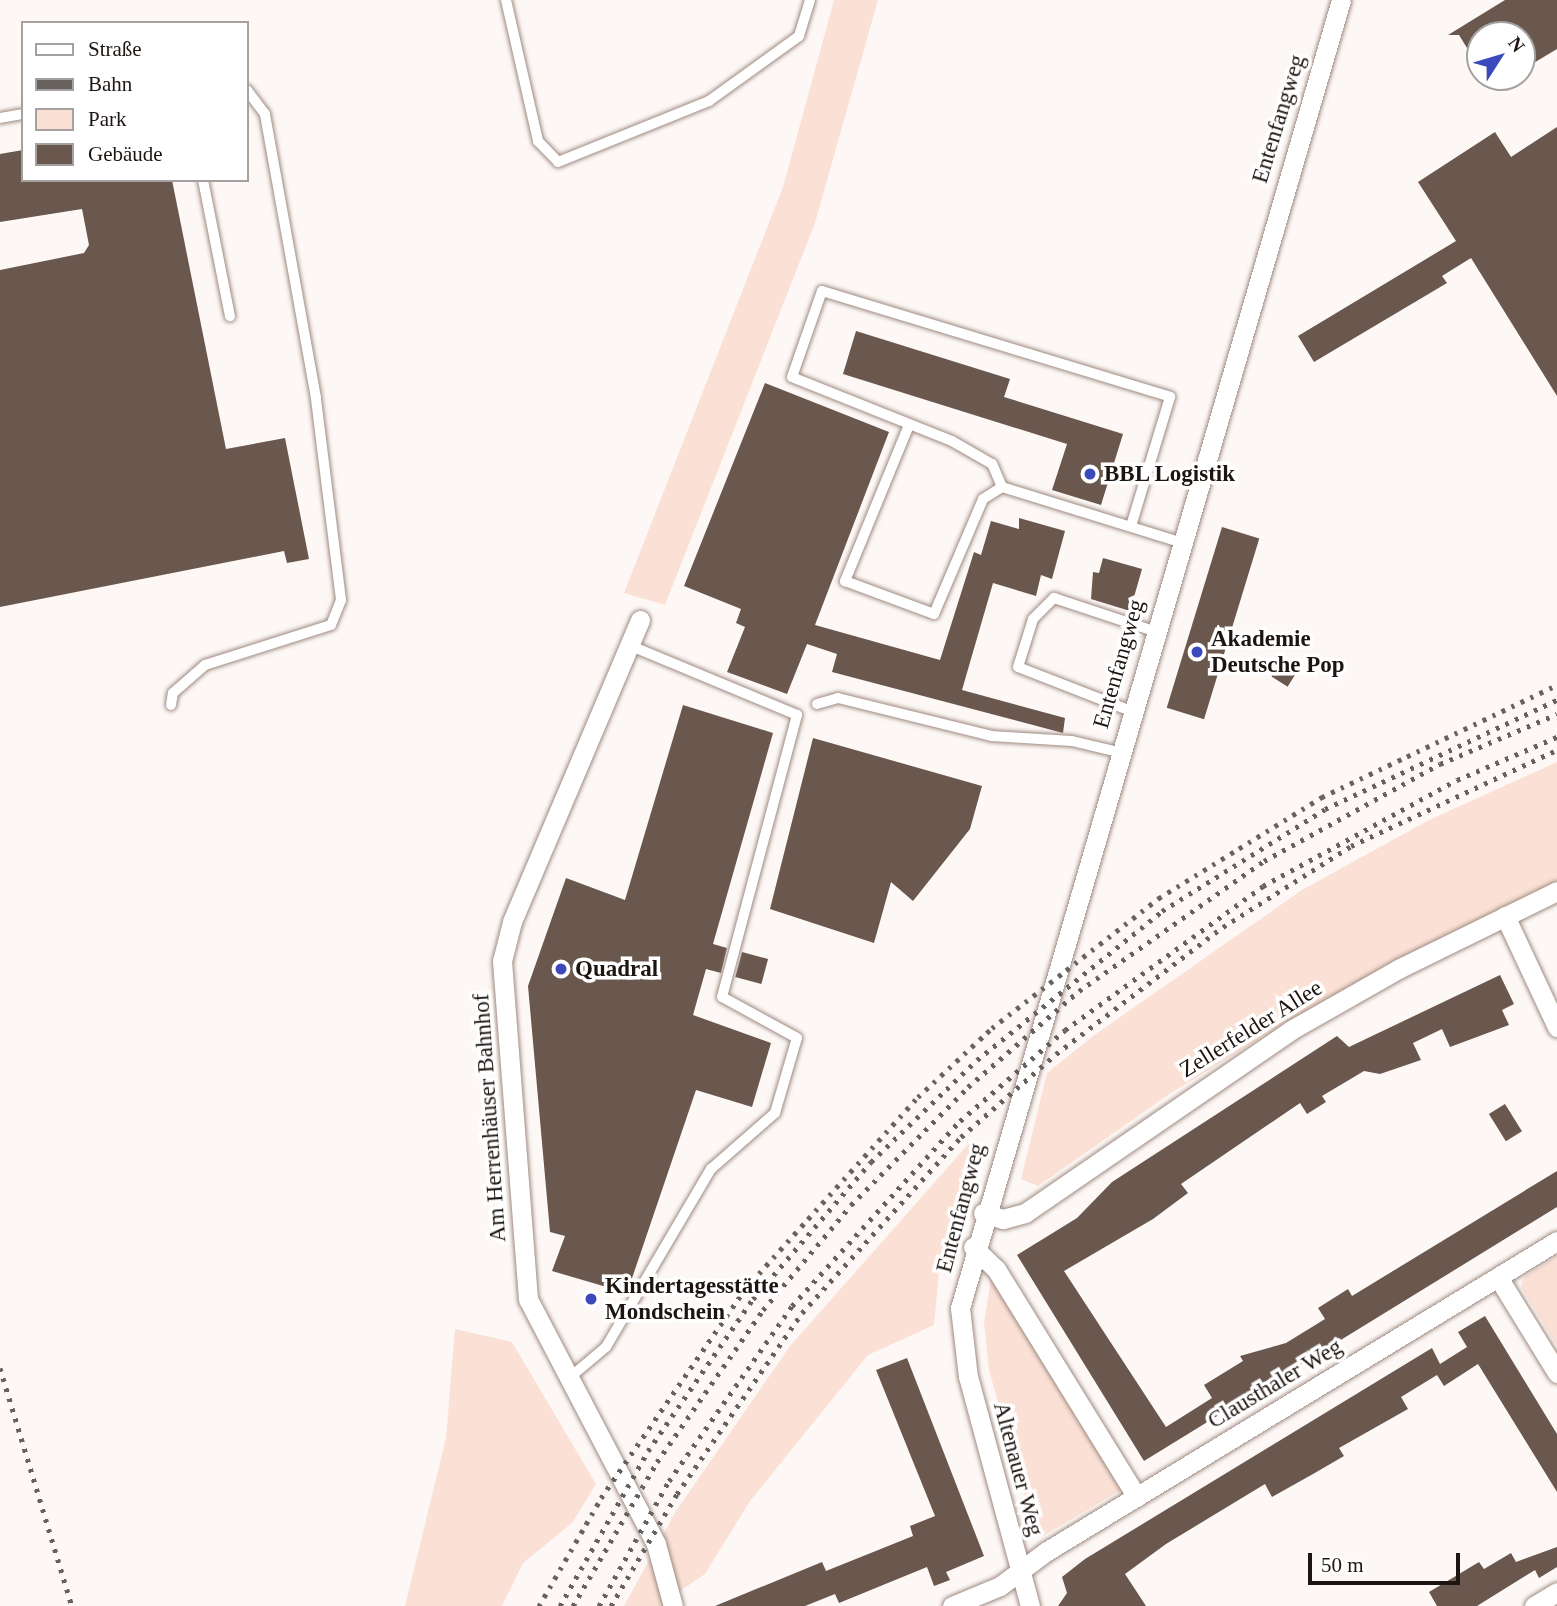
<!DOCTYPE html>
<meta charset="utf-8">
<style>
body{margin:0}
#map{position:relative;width:1557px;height:1606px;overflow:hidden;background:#fdf8f6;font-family:"Times New Roman",serif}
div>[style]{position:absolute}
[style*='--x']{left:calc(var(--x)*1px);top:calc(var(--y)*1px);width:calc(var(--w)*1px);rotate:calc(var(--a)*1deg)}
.green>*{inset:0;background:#fbe1d5}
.building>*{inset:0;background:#6a574e;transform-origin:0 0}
.roads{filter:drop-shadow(0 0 2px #9e8a80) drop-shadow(0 0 2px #9e8a80)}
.service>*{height:10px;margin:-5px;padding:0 5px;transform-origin:5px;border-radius:5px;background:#fff}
.minor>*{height:19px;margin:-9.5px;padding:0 9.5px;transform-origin:9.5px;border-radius:9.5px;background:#fff}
.rail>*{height:5px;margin-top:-2.5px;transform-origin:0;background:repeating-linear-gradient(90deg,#67615d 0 3.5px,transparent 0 10.5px)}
.dots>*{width:19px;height:19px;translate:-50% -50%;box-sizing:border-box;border:4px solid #fff;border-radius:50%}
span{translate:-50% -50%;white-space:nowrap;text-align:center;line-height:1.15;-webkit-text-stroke:7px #fff;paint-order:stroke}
.street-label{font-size:23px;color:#1c1511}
.poi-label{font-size:23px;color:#1c1511;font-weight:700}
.left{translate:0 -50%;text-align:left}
.legend{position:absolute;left:21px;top:21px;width:228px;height:161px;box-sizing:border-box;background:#fff;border:2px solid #a4a1a0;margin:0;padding:9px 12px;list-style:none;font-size:21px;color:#1c1511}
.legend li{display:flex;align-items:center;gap:14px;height:35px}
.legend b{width:35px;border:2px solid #a4a1a0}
.north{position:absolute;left:1466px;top:21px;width:70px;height:70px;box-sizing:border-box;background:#fff;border:2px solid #a4a1a0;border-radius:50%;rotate:53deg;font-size:19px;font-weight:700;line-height:28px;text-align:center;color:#1c1511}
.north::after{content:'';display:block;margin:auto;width:24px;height:32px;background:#3c49bd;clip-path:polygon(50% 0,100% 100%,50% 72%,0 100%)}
.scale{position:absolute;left:1308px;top:1553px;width:152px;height:32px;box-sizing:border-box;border:4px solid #1c1511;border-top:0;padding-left:9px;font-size:21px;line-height:24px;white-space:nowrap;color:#1c1511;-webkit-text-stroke:5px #fff;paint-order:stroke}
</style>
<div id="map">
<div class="green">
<div style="clip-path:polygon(834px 0,878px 0,815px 223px,665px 605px,624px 593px,783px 187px)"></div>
<div style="clip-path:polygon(1557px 762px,1557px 883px,1287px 1022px,1171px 1093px,1038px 1186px,1021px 1179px,1047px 1073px,1093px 1036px,1302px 890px,1429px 820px)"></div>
<div style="clip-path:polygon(972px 1140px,939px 1272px,934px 1325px,868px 1355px,750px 1501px,705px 1574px,671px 1597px,673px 1606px,624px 1606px,676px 1511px,790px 1346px)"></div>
<div style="clip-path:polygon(1557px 1256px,1557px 1346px,1521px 1287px,1524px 1277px)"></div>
<div style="clip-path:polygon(991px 1279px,1123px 1489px,1043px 1536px,1033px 1528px,989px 1370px,984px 1323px)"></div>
<div style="clip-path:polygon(455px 1329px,512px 1342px,596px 1484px,572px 1523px,523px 1563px,502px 1606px,405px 1606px,446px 1438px)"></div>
</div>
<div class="building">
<div style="clip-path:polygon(1505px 0,1557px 0,1557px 49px,1522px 70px,1522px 35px,1480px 35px,1480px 69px,1459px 35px,1448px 35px)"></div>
<div style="clip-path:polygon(1557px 127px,1557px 396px,1471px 258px,1442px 276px,1447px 283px,1314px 362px,1298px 336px,1456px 241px,1418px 182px,1495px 132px,1511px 157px)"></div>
<div style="clip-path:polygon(23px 150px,23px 180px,172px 180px,226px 449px,285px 438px,309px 559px,287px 563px,284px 551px,0 607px,0 270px,84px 253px,89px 245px,82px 209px,0 222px,0 154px)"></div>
<div style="clip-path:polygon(856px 331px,1010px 379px,1004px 397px,1123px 434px,1101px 505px,1052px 490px,1067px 444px,843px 374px)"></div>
<div style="clip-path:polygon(765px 383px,889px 432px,815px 625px,940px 660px,974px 552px,981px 555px,991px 521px,1019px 529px,1019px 518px,1065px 531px,1052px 579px,1041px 575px,1036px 596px,993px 583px,962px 690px,1065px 718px,1063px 733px,832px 672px,837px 654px,807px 644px,787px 694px,727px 672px,745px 627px,736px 623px,741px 609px,684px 586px)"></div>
<div style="left:1222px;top:527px;width:39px;height:189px;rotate:17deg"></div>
<div style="clip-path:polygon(1103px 558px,1142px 569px,1130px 611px,1091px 599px,1093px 572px,1099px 573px)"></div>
<div style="left:1280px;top:663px;width:19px;height:16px;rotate:32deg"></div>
<div style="clip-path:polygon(683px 705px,773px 733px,713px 944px,727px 948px,721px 973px,706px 969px,693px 1015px,771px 1043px,752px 1107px,696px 1090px,627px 1293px,552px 1271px,565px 1236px,550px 1232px,528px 986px,566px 878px,625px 900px)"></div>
<div style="clip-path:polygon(813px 738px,982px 786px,970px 829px,913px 901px,891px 882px,874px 943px,770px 909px)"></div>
<div style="left:742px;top:952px;width:27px;height:26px;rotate:15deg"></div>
<div style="clip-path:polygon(1500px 975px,1514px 1004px,1502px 1010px,1509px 1025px,1450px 1047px,1442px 1029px,1413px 1043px,1421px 1060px,1380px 1074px,1364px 1071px,1322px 1096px,1326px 1102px,1307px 1114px,1300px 1103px,1181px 1184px,1188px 1193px,1153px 1219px,1064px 1271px,1166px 1427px,1212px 1398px,1204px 1385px,1243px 1361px,1240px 1356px,1286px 1343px,1325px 1319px,1318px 1308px,1348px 1289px,1352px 1296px,1557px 1171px,1557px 1207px,1144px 1461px,1017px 1255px,1077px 1218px,1112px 1182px,1337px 1036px,1349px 1047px)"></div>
<div style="left:1505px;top:1104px;width:32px;height:19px;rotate:58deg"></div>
<div style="clip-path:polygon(1485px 1316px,1557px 1434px,1557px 1492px,1478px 1364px,1444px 1386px,1437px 1375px,1401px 1397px,1408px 1409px,1339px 1448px,1344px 1456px,1313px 1474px,1272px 1497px,1265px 1484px,1166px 1544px,1125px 1574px,1146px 1606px,1058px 1606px,1067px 1593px,1062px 1577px,1085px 1559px,1432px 1348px,1440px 1364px,1467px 1347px,1458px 1332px)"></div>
<div style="clip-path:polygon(907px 1358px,984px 1556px,946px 1572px,950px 1580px,934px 1586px,927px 1567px,839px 1603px,835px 1594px,805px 1606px,715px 1606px,822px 1562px,826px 1571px,913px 1536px,910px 1526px,935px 1516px,876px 1370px)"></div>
<div style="clip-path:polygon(1557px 1547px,1557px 1567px,1539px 1578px,1535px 1570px,1477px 1606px,1437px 1606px,1429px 1592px,1479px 1562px,1484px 1569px,1511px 1553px,1516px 1562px)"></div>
</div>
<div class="roads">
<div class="service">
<div style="--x:506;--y:0;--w:145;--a:77.2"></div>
<div style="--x:538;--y:141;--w:29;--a:46"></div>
<div style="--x:558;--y:162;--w:163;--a:-22"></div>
<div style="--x:709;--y:101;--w:111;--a:-35.8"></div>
<div style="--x:799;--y:36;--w:38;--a:-73"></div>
<div style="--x:0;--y:118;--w:23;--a:-10"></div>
<div style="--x:203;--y:180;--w:139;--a:78.8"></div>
<div style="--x:909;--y:425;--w:169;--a:112.3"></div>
<div style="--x:845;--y:581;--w:95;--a:20.3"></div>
<div style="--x:934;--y:614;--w:125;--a:-66.9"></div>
<div style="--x:983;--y:499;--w:22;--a:-32"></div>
<div style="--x:1002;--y:487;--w:186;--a:17.2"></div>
<div style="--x:1002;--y:487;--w:25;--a:-113"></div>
<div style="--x:992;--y:464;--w:46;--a:-150.1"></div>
<div style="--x:952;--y:441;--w:172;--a:-158.2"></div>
<div style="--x:792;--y:377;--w:91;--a:-70.8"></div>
<div style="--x:822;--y:291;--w:364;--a:16.9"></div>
<div style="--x:1170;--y:397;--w:135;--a:106.8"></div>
<div style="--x:817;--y:704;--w:22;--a:-16"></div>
<div style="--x:838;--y:698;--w:158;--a:13.9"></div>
<div style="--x:991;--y:736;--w:81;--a:3.5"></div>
<div style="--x:1072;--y:741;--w:47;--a:13.4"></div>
<div style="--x:171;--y:705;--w:12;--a:-81"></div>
<div style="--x:173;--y:693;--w:43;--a:-41.2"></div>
<div style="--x:205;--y:665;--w:132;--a:-17.6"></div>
<div style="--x:331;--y:625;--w:27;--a:-68"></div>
<div style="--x:341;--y:600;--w:204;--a:-97.1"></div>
<div style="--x:316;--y:398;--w:289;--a:-100.2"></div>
<div style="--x:265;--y:114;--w:30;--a:-127"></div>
<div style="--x:1131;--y:711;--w:121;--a:-158.7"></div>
<div style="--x:1018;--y:667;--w:50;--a:-72.6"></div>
<div style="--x:1033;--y:619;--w:30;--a:-45"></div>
<div style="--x:1054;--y:598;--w:105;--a:18.3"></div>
<div style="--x:568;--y:1379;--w:50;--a:-40.1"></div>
<div style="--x:606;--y:1347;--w:207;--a:-59.5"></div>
<div style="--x:711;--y:1169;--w:85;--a:-41.2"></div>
<div style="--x:775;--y:1113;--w:78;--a:-73.7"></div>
<div style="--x:797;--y:1038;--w:85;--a:-151.3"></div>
<div style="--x:722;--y:997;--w:292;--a:-75.1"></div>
<div style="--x:797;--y:715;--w:182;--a:-157.4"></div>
</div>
<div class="minor">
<div style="--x:640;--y:620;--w:328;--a:113"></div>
<div style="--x:512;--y:922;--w:40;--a:104.4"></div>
<div style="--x:502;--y:961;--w:339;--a:85.6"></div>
<div style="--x:528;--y:1299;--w:276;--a:62.4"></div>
<div style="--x:656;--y:1544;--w:64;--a:74.7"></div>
<div style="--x:1505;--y:916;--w:123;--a:64.9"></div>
<div style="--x:983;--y:1213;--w:21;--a:17"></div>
<div style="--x:1003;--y:1219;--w:23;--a:-15"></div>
<div style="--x:1025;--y:1213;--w:323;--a:-34.5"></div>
<div style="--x:1291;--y:1030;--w:125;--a:-29.6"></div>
<div style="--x:1400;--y:968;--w:175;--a:-26.1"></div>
<div style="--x:973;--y:1247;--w:32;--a:44"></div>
<div style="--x:996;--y:1269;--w:268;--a:58.3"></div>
<div style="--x:1498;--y:1277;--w:113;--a:58.4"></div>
<div style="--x:952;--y:1606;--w:52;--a:-22.6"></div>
<div style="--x:1000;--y:1586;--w:59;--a:-36.7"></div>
<div style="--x:1047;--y:1551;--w:597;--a:-31.29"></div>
<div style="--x:1030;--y:1606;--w:237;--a:-105.1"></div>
<div style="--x:968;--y:1377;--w:69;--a:-96.6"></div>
<div style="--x:960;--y:1308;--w:1362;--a:-73.76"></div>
<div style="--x:1534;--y:1606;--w:27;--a:-31"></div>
</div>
</div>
<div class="rail">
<div style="--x:0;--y:1368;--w:249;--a:73.2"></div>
<div style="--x:539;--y:1606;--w:125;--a:-60.1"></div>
<div style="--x:601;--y:1498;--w:254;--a:-55.4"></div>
<div style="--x:745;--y:1289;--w:258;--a:-48"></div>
<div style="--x:918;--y:1097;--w:101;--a:-43"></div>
<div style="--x:992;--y:1028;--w:212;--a:-37.9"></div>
<div style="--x:1159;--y:898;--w:192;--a:-31.8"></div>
<div style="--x:1322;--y:797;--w:260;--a:-25.5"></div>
<div style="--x:560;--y:1606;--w:178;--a:-60.4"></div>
<div style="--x:648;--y:1451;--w:185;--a:-55.4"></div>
<div style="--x:753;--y:1299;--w:181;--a:-49.3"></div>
<div style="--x:871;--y:1162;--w:147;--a:-43.9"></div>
<div style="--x:977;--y:1060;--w:238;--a:-38.8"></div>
<div style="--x:1162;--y:911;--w:192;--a:-32"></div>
<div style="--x:1325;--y:809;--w:256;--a:-25.2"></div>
<div style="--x:573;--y:1606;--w:167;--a:-59.7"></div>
<div style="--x:657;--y:1462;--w:185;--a:-55.1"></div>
<div style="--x:763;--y:1310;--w:137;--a:-50"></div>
<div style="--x:851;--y:1205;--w:166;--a:-45.2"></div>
<div style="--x:968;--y:1087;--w:147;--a:-40.9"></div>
<div style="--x:1079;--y:991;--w:226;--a:-35.1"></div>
<div style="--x:1264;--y:861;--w:201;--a:-28.9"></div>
<div style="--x:1440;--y:764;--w:127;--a:-23.1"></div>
<div style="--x:599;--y:1606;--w:143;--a:-60.8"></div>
<div style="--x:669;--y:1481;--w:214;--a:-54.9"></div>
<div style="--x:792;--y:1306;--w:250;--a:-47.8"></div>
<div style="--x:960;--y:1121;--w:139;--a:-40.9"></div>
<div style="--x:1065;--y:1030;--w:245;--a:-36"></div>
<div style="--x:1263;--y:886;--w:221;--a:-28.7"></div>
<div style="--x:1457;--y:780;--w:109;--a:-23.3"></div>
<div style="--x:611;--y:1606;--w:130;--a:-59.5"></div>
<div style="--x:677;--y:1494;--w:220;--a:-55.4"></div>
<div style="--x:802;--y:1313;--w:237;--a:-47.9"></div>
<div style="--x:961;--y:1137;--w:126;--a:-41.1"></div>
<div style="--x:1056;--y:1054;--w:210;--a:-37.3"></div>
<div style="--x:1223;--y:927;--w:151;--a:-32.3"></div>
<div style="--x:1351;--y:846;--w:227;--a:-25"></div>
</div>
<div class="dots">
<div style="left:1090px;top:474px;background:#3c49bd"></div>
<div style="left:1197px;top:652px;background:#3c49bd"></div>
<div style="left:561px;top:969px;background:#3c49bd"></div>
<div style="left:591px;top:1299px;background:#3c49bd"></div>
</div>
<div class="street-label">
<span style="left:1279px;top:119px;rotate:-73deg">Entenfangweg</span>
<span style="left:1119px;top:664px;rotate:-74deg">Entenfangweg</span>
<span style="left:1251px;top:1029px;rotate:-32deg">Zellerfelder Allee</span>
<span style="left:490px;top:1118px;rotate:-94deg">Am Herrenhäuser Bahnhof</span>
<span style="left:961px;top:1208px;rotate:-75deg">Entenfangweg</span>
<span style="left:1275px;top:1384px;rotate:-31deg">Clausthaler Weg</span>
<span style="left:1018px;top:1469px;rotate:75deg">Altenauer Weg</span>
</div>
<div class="poi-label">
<span class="left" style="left:1104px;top:474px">BBL Logistik</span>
<span class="left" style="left:1211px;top:652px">Akademie<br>Deutsche Pop</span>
<span class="left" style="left:575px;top:969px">Quadral</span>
<span class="left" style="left:605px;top:1299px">Kindertagesstätte<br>Mondschein</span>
</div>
<ul class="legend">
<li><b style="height:9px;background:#fff"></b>Straße</li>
<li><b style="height:9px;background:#67615d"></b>Bahn</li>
<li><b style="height:19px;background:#fbe1d5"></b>Park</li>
<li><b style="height:19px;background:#6a574e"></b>Gebäude</li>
</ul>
<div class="north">N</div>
<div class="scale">50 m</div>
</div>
